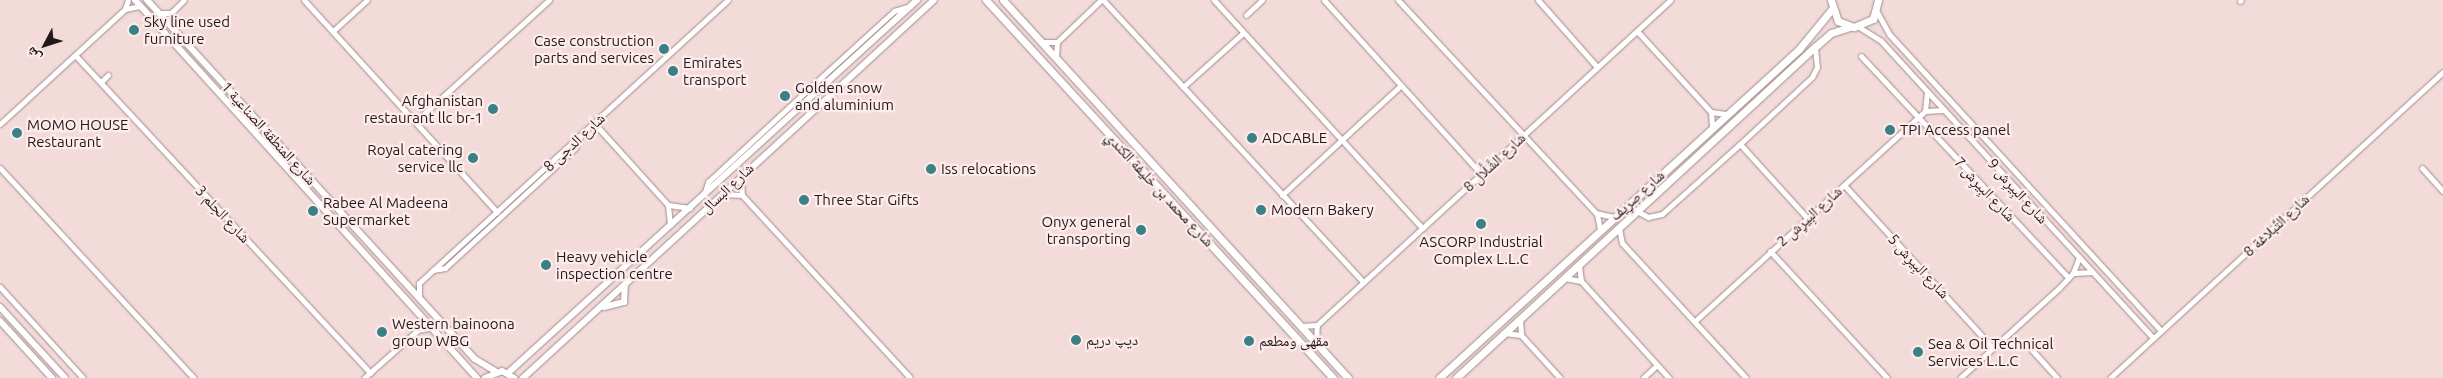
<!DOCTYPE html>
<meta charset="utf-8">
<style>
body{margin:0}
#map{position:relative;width:2443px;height:378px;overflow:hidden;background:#feecec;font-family:Ubuntu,"Noto Naskh Arabic",sans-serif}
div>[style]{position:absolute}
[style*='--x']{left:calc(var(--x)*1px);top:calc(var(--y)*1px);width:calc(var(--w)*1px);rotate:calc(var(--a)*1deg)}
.built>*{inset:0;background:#f3dbda;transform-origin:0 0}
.roads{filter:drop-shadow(0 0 1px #a18d8d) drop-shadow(0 0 1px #a18d8d)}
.minor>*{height:5px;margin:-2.5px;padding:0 2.5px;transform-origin:2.5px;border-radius:2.5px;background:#fff}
.tertiary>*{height:6px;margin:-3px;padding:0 3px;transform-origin:3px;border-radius:3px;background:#fff}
.secondary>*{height:7px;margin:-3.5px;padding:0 3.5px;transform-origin:3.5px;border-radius:3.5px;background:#fff}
.dots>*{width:14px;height:14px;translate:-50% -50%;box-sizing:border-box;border:2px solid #feecec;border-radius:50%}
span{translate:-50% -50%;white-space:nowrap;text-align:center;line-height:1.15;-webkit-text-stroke:4.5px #feecec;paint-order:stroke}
.poi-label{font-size:15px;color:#221a1a}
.left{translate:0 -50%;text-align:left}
.right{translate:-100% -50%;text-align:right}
.street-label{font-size:15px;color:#221a1a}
.north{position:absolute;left:20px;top:20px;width:50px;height:50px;-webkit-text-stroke:4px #feecec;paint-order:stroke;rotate:230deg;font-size:14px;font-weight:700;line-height:20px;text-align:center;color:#221a1a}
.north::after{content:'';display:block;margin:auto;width:18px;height:22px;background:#221a1a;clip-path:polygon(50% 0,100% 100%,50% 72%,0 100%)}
</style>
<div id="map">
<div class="built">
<div style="left:0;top:0;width:2443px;height:378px"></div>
</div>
<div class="roads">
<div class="minor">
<div style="--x:304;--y:0;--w:287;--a:47.7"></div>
<div style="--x:1103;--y:0;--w:384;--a:47.3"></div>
<div style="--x:1214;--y:0;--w:309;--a:47.6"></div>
<div style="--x:1324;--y:0;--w:234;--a:47.9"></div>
<div style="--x:1398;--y:0;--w:291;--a:47.1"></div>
<div style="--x:1596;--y:213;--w:18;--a:13"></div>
<div style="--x:1538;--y:0;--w:89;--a:48.6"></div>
<div style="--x:2240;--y:1;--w:1;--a:-45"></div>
<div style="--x:125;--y:9;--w:9;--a:-72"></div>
<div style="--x:1877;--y:12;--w:26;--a:61"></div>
<div style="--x:1890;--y:35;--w:401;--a:47.5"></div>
<div style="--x:159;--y:13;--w:12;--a:0"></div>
<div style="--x:171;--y:13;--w:18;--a:-45"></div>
<div style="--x:1246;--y:15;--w:22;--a:-43"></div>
<div style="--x:1859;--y:27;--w:26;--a:32"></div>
<div style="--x:1881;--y:41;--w:403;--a:47.5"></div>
<div style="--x:333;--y:31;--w:46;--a:-42.4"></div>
<div style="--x:1637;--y:31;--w:110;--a:47.6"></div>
<div style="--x:1711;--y:112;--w:15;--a:8"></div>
<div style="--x:1041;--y:42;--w:16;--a:0"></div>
<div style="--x:75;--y:55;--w:434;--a:47.1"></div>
<div style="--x:1861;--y:56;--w:304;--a:46.9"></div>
<div style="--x:1056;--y:57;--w:15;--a:-86"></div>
<div style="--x:1057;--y:42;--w:61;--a:-43.7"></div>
<div style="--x:101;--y:82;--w:10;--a:-45"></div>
<div style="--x:1183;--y:87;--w:81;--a:-42"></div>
<div style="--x:1925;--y:111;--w:19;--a:-3"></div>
<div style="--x:1711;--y:112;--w:15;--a:86"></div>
<div style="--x:416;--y:121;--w:180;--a:-42.3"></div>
<div style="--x:594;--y:123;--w:110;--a:47.9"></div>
<div style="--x:668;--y:205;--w:20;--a:84"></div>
<div style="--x:0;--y:124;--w:170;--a:-42.6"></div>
<div style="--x:125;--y:9;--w:15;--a:-11"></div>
<div style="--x:1740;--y:144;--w:100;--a:47.8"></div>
<div style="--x:0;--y:168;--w:286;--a:47.3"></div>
<div style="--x:2422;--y:168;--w:31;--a:48"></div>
<div style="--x:741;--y:177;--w:18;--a:87"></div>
<div style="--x:742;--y:195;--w:248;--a:47.4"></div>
<div style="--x:1844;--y:185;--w:221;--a:47.6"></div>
<div style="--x:723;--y:194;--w:19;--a:3"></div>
<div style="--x:704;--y:195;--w:14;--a:-73"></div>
<div style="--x:708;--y:182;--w:146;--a:-42.8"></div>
<div style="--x:815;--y:83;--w:107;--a:-42.3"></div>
<div style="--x:894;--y:11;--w:17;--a:-17"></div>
<div style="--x:1282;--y:195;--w:161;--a:-42.7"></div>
<div style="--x:668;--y:205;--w:22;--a:8"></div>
<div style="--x:1637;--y:211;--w:13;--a:29"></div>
<div style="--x:1648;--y:217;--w:14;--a:-12"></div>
<div style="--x:1662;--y:214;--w:105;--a:-41.9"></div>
<div style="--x:1740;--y:144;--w:98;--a:-42.9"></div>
<div style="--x:1812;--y:77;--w:11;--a:-63"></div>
<div style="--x:1817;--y:67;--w:20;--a:-96"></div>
<div style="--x:1597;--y:214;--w:15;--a:79"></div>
<div style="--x:1619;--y:228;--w:15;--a:79"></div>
<div style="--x:1622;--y:243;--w:183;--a:47.4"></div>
<div style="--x:1770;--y:251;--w:173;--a:47.3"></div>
<div style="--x:1579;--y:265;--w:16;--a:83"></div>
<div style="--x:1581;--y:281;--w:131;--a:47.8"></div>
<div style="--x:433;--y:270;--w:12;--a:-9"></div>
<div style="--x:445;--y:268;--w:177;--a:-42.7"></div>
<div style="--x:575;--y:148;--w:12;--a:-66"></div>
<div style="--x:2074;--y:273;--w:18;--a:-3"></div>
<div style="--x:1565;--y:278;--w:16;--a:11"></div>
<div style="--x:0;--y:287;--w:123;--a:47.6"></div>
<div style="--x:419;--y:297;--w:14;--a:-90"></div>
<div style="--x:419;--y:283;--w:419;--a:-42.5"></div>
<div style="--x:1520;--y:319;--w:16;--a:86"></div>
<div style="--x:1521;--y:335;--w:58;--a:47.8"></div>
<div style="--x:1695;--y:321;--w:311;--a:-42.4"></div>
<div style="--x:1925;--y:111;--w:19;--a:-84"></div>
<div style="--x:1301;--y:326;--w:16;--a:-4"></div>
<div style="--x:1504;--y:333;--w:17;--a:7"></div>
<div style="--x:1316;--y:342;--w:17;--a:-87"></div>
<div style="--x:1317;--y:325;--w:480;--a:-42.6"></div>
<div style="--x:2032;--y:350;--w:38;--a:48"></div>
<div style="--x:364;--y:378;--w:72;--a:-41.6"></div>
<div style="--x:418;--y:330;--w:16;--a:-11"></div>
<div style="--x:1643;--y:378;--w:19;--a:-43"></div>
<div style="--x:1960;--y:378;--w:134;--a:-42.3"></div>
<div style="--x:2059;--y:288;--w:21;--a:-47"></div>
<div style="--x:2073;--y:273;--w:17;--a:-69"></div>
<div style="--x:2110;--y:378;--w:452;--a:-42.6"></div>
</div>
<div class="tertiary">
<div style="--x:135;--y:0;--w:510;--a:47.86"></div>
<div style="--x:147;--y:0;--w:486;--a:47.6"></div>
<div style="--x:475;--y:359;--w:23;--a:31"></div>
<div style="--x:0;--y:307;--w:96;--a:47.5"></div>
<div style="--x:604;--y:307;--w:21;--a:-14"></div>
<div style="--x:624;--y:302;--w:17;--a:-87"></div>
<div style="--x:0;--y:321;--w:77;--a:47.6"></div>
<div style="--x:508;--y:373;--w:554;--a:-42.36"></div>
<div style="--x:485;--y:378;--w:18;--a:-22"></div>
<div style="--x:502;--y:371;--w:14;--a:30"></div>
<div style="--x:523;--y:378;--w:558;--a:-42.6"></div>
</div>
<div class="secondary">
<div style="--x:986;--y:0;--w:513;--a:47.45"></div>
<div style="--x:1003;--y:0;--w:512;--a:47.61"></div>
<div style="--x:1831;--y:0;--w:22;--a:72"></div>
<div style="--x:1838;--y:21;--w:17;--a:21"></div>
<div style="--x:1854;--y:27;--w:21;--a:-23"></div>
<div style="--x:1873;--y:19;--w:20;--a:-75"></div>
<div style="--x:1439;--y:378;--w:488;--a:-42.4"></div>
<div style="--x:1799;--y:49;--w:52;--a:-50.5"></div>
<div style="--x:1456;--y:378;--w:488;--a:-42.7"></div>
<div style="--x:1815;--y:47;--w:21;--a:-41"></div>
<div style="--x:1831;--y:33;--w:20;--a:-18"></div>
</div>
</div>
<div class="dots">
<div style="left:134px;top:30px;background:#398185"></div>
<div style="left:664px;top:49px;background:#398185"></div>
<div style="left:673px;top:71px;background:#398185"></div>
<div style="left:785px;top:96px;background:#398185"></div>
<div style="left:493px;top:109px;background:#398185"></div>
<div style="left:1890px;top:130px;background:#398185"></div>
<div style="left:17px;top:133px;background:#398185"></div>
<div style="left:1252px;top:138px;background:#398185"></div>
<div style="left:473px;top:158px;background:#398185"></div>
<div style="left:931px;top:169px;background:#398185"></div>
<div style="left:804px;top:200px;background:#398185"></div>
<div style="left:1261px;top:210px;background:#398185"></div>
<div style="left:313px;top:211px;background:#398185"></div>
<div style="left:1481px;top:224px;background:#398185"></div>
<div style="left:1141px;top:230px;background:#398185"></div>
<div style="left:546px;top:265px;background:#398185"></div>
<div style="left:382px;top:332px;background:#398185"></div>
<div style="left:1076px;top:340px;background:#398185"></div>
<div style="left:1249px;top:341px;background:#398185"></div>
<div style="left:1918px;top:352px;background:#398185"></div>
</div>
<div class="poi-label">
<span class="left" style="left:144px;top:30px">Sky line used<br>furniture</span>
<span class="right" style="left:654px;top:49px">Case construction<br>parts and services</span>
<span class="left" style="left:683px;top:71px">Emirates<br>transport</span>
<span class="left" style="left:795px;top:96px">Golden snow<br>and aluminium</span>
<span class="right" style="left:483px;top:109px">Afghanistan<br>restaurant llc br-1</span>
<span class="left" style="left:27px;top:133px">MOMO HOUSE<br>Restaurant</span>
<span class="left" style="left:1900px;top:130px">TPI Access panel</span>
<span class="left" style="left:1262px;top:138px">ADCABLE</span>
<span class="right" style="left:463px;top:158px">Royal catering<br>service llc</span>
<span class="left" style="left:941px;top:169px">Iss relocations</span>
<span class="left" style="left:814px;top:200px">Three Star Gifts</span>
<span class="left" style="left:323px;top:211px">Rabee Al Madeena<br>Supermarket</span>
<span class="left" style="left:1271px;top:210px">Modern Bakery</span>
<span class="right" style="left:1131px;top:230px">Onyx general<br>transporting</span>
<span style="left:1481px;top:250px">ASCORP Industrial<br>Complex L.L.C</span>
<span class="left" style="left:556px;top:265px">Heavy vehicle<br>inspection centre</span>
<span class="left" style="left:392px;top:332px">Western bainoona<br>group WBG</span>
<span class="left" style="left:1086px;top:340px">دیپ دریم</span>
<span class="left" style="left:1259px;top:341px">مقهى ومطعم</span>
<span class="left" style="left:1928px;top:352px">Sea &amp; Oil Technical<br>Services L.L.C</span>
</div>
<div class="street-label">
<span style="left:269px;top:133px;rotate:48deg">شارع المنطقة الصناعية 1</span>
<span style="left:574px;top:142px;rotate:-43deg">شارع الدجى 8</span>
<span style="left:1494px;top:162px;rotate:-43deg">شارع الشَّلَّال 8</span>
<span style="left:727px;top:188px;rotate:-43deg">شارع البسال</span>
<span style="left:1160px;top:189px;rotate:47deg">شارع محمد بن خليفة الكندي</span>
<span style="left:1985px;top:189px;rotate:47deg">شارع البِيرِش 7</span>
<span style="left:2018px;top:191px;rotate:48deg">شارع البِيرِش 9</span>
<span style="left:1637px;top:195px;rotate:-42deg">شارع صِرِيف</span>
<span style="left:223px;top:214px;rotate:47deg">شارع الحِلم 3</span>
<span style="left:1809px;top:216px;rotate:-42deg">شارع البِيرِش 2</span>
<span style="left:2276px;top:225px;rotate:-43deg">شارع التِّبلاغة 8</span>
<span style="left:1919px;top:266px;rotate:47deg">شارع البِيرِش 5</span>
</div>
<div class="north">ش</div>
</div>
